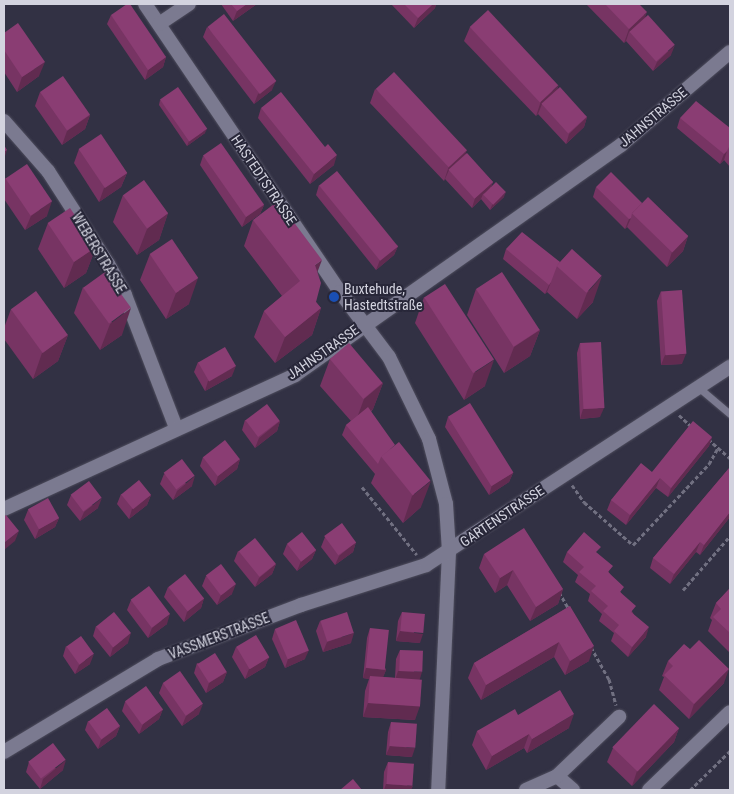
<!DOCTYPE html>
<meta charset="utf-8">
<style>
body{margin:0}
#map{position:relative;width:734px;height:794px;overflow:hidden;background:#323144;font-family:"Roboto Condensed",sans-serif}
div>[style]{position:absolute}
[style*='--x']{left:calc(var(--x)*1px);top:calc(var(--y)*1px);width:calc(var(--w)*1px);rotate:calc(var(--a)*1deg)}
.path>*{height:3px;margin-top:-1.5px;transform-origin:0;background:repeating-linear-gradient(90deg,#717081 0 4px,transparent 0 6.5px)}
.roads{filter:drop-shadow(0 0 1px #4e4d5d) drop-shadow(0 0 1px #4e4d5d)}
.lane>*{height:7px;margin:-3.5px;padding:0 3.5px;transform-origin:3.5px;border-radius:3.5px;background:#7b7a90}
.street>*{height:14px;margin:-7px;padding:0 7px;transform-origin:7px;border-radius:7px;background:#7b7a90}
.wall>*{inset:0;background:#773463}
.shaded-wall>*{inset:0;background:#612b50}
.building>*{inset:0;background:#8a3d73;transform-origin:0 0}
.dots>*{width:14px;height:14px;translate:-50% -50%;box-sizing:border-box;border:2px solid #282739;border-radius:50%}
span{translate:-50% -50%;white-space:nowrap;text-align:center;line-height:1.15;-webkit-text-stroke:4px #282739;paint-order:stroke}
.street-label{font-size:14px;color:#d3d3df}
.poi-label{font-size:14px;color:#d3d3df}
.left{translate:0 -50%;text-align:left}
.frame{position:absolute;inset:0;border:5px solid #d3d3df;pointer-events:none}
</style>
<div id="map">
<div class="path">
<div style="--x:679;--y:415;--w:16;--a:43"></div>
<div style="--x:708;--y:439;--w:29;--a:41"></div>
<div style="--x:572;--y:485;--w:21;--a:55"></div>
<div style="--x:584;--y:502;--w:65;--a:41.3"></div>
<div style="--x:633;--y:545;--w:111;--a:-46.8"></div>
<div style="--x:709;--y:464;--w:18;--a:-61"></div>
<div style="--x:362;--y:487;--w:87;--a:51"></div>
<div style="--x:683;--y:590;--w:72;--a:-49"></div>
<div style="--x:559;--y:592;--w:22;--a:60"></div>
<div style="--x:591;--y:647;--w:37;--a:61"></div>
<div style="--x:609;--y:679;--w:27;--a:75"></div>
<div style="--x:690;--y:790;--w:56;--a:-44.3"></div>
</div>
<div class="roads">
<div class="lane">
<div style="--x:698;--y:387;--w:42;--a:40.2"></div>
</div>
<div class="street">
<div style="--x:145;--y:4;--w:348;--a:55.9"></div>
<div style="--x:340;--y:292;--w:81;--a:53"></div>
<div style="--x:389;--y:357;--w:91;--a:64"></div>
<div style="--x:429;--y:439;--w:67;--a:75.3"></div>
<div style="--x:446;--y:504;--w:48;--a:86.4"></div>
<div style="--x:449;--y:552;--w:238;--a:92.6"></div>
<div style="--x:159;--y:24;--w:36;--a:-34"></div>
<div style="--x:4;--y:121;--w:67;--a:48.7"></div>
<div style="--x:48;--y:171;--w:111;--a:57.2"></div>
<div style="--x:108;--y:264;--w:35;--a:61"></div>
<div style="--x:125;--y:295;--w:142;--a:69"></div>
<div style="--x:4;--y:509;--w:320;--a:-24.7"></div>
<div style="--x:295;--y:375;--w:399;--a:-35.2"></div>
<div style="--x:621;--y:145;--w:143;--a:-40.5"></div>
<div style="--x:4;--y:752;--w:180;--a:-31.1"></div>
<div style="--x:158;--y:659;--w:153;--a:-20.7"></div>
<div style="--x:301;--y:605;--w:131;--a:-17.7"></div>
<div style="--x:426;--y:565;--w:363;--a:-33.1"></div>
<div style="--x:557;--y:776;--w:21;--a:41"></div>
<div style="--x:526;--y:790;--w:34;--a:-24"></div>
<div style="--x:557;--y:776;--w:86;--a:-43.6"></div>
<div style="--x:649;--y:790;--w:112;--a:-43.9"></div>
</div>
</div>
<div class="wall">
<div style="clip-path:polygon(221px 4px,257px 4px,233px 21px)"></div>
<div style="clip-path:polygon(391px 4px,436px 4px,435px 8px,414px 28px)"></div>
<div style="clip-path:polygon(586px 4px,639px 4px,645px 17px,671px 55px,653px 71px,626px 41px,624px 43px)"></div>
<div style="clip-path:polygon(111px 15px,166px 57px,163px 67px,145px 80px,107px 24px)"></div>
<div style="clip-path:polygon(207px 27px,272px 90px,254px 104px,203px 37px)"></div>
<div style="clip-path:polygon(470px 27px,587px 117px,584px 127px,566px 144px,538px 114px,536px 116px,464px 41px)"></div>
<div style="clip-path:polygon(4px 33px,39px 76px,17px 92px,4px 72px)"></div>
<div style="clip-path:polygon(375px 89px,465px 154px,493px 182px,491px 187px,504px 197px,490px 210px,481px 199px,472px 208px,445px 179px,444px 181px,370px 103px)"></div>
<div style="clip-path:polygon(40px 92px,90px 115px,85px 129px,62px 145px,35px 106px)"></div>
<div style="clip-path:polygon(160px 100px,205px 133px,187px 146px,159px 105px)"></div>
<div style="clip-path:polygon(261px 108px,334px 165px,310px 184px,258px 118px)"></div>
<div style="clip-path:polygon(680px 118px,730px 128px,730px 167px,724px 160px,720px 164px,677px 128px)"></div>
<div style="clip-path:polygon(79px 149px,127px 173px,121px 187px,99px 202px,74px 163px)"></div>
<div style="clip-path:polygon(203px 156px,264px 205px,260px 214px,242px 227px,200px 165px)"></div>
<div style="clip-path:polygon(5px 178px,47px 216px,25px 230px,4px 199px,4px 182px)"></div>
<div style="clip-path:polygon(319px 185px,398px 246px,394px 255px,376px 270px,316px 195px)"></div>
<div style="clip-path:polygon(596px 187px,642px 203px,688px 236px,683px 251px,667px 267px,627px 227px,625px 229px,593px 197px)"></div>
<div style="clip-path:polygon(123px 195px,168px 213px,159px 240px,137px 255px,113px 222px)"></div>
<div style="clip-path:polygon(253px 220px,317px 273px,316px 302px,321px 308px,312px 335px,275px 363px,254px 337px,264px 311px,282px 296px,244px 246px)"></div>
<div style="clip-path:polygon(48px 223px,96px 247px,86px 273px,64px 288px,38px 249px)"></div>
<div style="clip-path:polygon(506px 249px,560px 262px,572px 249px,593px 302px,577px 319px,547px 292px,545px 294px,503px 259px)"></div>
<div style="clip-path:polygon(150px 254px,189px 304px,166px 319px,140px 280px)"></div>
<div style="clip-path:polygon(83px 287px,122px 335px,100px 350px,74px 313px)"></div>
<div style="clip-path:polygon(476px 289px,540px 330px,530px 356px,504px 373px,467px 315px)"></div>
<div style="clip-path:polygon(661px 291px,682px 364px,661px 365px,657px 301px)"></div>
<div style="clip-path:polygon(424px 297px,485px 386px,464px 400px,415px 323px)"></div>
<div style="clip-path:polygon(11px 309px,68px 335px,58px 361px,33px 379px,4px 339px,4px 328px)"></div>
<div style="clip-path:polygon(580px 343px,600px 417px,580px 419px,577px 353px)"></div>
<div style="clip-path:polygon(330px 359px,383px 383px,373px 409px,371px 412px,421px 507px,403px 523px,371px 483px,375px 474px,342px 435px,346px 425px,351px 421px,320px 386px)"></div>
<div style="clip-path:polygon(198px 362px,232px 376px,205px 391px,194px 372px)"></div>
<div style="clip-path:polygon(448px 417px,513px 473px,509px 482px,489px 495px,445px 427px)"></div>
<div style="clip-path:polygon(245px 420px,280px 421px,277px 431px,255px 448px,242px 430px)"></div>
<div style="clip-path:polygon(712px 437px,709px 446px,668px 497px,656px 488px,626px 525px,607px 510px,611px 500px,652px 472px)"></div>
<div style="clip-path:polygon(203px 457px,240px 459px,237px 469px,215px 486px,200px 466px)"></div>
<div style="clip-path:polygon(730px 467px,730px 517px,700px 555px,696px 552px,670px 584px,650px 568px,653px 558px)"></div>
<div style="clip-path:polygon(164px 474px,192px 486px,173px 500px,160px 484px)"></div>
<div style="clip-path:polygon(121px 494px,151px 495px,147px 505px,129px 519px,117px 504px)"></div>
<div style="clip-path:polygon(71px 495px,98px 508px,80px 521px,67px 505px)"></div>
<div style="clip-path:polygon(28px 510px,59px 518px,55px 527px,35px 539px,24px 520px)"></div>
<div style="clip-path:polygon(325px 537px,356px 542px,353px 552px,335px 565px,321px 547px)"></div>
<div style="clip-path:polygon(287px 544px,316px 550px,312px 559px,297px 571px,283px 554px)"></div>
<div style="clip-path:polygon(238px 551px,276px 564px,272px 574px,255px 587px,234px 561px)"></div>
<div style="clip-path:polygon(567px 552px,598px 554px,633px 613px,646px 637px,628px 657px,611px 641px,614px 633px,599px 621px,602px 614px,588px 601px,590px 594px,575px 582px,578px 575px,563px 562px)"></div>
<div style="clip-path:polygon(484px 554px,563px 589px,558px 604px,530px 621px,507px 585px,495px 593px,479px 568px)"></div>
<div style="clip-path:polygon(206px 576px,232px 594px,217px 605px,202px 586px)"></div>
<div style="clip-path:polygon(168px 587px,204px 598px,201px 608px,184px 622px,164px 597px)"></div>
<div style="clip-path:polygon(730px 588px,730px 653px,708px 631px,712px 620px,710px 618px,716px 603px)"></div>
<div style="clip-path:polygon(131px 600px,167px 624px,148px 638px,127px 610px)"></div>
<div style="clip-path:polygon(570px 606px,589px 661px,565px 675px,554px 657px,481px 700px,468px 678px,474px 663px)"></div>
<div style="clip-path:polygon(402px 612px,420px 643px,396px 641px,398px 621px)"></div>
<div style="clip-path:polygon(320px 621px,351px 643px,323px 652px,316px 631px)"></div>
<div style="clip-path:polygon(96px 626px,128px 643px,110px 657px,93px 636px)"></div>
<div style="clip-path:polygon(370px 628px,386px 670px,383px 677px,395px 678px,396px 659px,400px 650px,419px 679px,415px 720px,363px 717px,365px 691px,369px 679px,363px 678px,367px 638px)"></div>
<div style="clip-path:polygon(275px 629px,305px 659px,285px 668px,272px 639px)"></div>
<div style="clip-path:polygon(66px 646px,90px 664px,75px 674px,63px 656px)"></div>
<div style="clip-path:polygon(236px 647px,269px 657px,265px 667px,245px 679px,232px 657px)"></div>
<div style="clip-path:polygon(668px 661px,724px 683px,689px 719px,659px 690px,664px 677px,662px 676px)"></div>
<div style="clip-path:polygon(197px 663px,227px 672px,223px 682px,206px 693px,194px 673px)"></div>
<div style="clip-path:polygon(163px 683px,199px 714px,182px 726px,159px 693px)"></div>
<div style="clip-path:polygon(125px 702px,163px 709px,159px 719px,139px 734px,122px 711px)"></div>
<div style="clip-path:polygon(518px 715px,569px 728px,527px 753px,524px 748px,486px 770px,472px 745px,477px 731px)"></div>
<div style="clip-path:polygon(88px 721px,120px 726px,116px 736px,98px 749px,85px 730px)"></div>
<div style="clip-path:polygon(391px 722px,412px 757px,386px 755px,388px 732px)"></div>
<div style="clip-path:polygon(679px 728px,674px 742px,632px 786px,607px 762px,613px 748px)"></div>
<div style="clip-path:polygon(29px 762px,63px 770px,40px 789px,26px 772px)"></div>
<div style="clip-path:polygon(388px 762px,411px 790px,383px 790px,384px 772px)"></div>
</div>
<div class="shaded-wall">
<div style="clip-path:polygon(247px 4px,257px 4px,233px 21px,237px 11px)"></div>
<div style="clip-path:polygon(433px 4px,436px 4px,435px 8px,414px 28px,418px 18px)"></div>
<div style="clip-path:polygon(647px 12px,642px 27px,629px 32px,626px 41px,624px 43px,629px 29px)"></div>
<div style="clip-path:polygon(675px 45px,671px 55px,653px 71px,657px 62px)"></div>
<div style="clip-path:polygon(166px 57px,163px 67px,145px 80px,148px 70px)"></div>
<div style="clip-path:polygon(45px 62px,39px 76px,17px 92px,22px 77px)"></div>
<div style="clip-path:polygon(276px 81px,272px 90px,254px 104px,258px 94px)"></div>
<div style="clip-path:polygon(559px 85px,554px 99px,542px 104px,538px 114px,536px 116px,541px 101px)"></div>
<div style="clip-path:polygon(90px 115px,85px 129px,62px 145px,67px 131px)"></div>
<div style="clip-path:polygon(587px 117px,584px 127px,566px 144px,569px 134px)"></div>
<div style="clip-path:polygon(207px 129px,205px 133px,187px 146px,189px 141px)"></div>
<div style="clip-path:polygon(7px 150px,4px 159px,4px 152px)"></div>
<div style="clip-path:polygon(467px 150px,462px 164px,449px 170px,445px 179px,444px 181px,449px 166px)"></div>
<div style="clip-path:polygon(727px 151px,724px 160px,720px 164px,724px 154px)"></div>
<div style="clip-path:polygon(337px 155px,334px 165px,310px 184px,314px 174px)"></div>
<div style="clip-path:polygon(127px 173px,121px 187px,99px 202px,104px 188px)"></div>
<div style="clip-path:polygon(493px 182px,489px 191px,483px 194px,481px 199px,472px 208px,475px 198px)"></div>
<div style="clip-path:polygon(506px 192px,504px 197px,490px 210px,492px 205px)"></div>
<div style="clip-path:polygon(52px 201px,47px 216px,25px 230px,31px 216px)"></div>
<div style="clip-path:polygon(264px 205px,260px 214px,242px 227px,246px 217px)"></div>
<div style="clip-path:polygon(168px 213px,159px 240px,137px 255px,147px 229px)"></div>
<div style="clip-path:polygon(631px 218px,627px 227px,625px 229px,629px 219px)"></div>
<div style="clip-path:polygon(688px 236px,683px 251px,667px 267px,672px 252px)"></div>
<div style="clip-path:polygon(398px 246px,394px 255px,376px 270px,380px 260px)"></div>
<div style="clip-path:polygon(96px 247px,86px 273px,64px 288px,74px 262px)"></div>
<div style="clip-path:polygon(322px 260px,312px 286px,315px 265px)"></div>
<div style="clip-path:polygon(602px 276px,593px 302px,577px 319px,587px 293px)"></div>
<div style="clip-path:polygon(198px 278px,189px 304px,166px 319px,176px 293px)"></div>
<div style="clip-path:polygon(551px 282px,547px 292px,545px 294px,549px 285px)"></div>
<div style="clip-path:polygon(131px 308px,122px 335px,100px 350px,110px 324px)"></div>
<div style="clip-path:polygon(321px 308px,312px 335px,275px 363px,285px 337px)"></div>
<div style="clip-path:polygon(540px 330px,530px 356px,504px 373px,514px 347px)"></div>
<div style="clip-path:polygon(68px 335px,58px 361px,33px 379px,42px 353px)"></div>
<div style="clip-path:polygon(686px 354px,682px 364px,661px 365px,665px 355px)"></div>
<div style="clip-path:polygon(494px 360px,485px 386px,464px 400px,474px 373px)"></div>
<div style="clip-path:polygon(236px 366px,232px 376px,205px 391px,208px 381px)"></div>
<div style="clip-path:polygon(383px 383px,373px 409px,354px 426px,364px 399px)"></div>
<div style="clip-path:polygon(604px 408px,600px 417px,580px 419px,583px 409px)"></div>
<div style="clip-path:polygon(280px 421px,277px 431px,255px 448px,259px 438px)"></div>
<div style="clip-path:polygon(712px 437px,709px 446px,668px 497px,671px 488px)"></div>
<div style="clip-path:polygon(240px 459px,237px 469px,215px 486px,218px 476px)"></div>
<div style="clip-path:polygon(513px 473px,509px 482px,489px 495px,492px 485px)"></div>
<div style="clip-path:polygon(195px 476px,192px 486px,173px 500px,177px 491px)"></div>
<div style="clip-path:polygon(660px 478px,656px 488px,626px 525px,630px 515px)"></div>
<div style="clip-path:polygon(431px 481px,421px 507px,403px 523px,412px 496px)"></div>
<div style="clip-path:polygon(151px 495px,147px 505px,129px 519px,132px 509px)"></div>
<div style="clip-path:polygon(102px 498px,98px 508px,80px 521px,84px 512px)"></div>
<div style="clip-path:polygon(730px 512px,730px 517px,700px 555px,704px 545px)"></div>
<div style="clip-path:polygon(59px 518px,55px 527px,35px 539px,39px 529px)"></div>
<div style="clip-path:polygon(19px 531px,15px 541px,4px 550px,4px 543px)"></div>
<div style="clip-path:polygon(356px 542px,353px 552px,335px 565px,339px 556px)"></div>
<div style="clip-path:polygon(700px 542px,696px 552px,670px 584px,674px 574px)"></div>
<div style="clip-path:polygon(316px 550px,312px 559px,297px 571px,301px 561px)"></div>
<div style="clip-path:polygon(276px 564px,272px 574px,255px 587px,259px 578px)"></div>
<div style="clip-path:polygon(513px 570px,507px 585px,495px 593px,500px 578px)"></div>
<div style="clip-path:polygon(236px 584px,232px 594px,217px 605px,221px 595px)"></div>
<div style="clip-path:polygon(563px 589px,558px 604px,530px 621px,536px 607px)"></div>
<div style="clip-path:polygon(204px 598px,201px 608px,184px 622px,187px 612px)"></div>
<div style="clip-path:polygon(170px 614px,167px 624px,148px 638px,152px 628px)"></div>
<div style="clip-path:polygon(649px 627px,646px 637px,628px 657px,632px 647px)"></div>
<div style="clip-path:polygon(400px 631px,423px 634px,420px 643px,396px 641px)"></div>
<div style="clip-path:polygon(131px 633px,128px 643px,110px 657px,113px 647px)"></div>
<div style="clip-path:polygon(354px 633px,351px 643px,323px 652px,327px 642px)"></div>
<div style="clip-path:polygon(559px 642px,554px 657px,481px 700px,486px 685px)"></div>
<div style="clip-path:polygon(594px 646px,589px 661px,565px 675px,570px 661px)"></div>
<div style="clip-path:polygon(309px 650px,305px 659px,285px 668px,288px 659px)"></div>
<div style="clip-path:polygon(94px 654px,90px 664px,75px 674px,79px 665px)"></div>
<div style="clip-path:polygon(269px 657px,265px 667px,245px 679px,249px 669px)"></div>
<div style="clip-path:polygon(366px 668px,386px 670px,382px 680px,370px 676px,369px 679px,363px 678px)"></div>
<div style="clip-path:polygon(729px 669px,724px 683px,689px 719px,694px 704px)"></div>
<div style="clip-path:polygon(398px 671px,422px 672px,419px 682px,395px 680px)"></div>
<div style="clip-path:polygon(227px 672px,223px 682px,206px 693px,209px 683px)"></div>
<div style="clip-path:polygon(368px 703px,420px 706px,415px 720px,363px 717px)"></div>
<div style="clip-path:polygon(203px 704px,199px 714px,182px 726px,186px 716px)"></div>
<div style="clip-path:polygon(163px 709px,159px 719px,139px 734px,143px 724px)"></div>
<div style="clip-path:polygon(574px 714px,569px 728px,527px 753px,532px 739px)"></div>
<div style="clip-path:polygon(120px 726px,116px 736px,98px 749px,101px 740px)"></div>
<div style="clip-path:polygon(679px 728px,674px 742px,632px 786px,637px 771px)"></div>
<div style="clip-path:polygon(529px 734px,524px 748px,486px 770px,492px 756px)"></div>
<div style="clip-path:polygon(390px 746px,415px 748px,412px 757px,386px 755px)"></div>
<div style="clip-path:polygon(66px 760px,63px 770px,40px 789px,43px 779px)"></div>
<div style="clip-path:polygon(386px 784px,413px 786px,411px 790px,384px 790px)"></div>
</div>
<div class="building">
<div style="clip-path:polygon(127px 4px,130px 4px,166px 57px,148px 70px,111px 15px)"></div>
<div style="clip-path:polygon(231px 4px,247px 4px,237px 11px)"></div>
<div style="clip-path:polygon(404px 4px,433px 4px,418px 18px)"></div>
<div style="clip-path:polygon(605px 4px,639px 4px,647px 12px,629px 29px)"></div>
<div style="left:488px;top:10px;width:103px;height:25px;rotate:47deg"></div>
<div style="left:224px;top:14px;width:85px;height:21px;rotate:52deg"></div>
<div style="left:648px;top:15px;width:40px;height:25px;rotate:48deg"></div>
<div style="clip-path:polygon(18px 23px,45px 62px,22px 77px,4px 50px,4px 33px)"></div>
<div style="left:394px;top:72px;width:107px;height:25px;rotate:47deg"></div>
<div style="left:63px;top:76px;width:47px;height:28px;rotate:55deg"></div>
<div style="left:178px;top:87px;width:51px;height:22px;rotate:55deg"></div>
<div style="left:560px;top:87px;width:40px;height:25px;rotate:48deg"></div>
<div style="clip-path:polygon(281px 92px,325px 147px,328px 144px,337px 155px,314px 174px,261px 108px)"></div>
<div style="clip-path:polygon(696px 101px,730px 128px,730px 145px,727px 151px,724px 154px,680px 118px)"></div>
<div style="left:101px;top:134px;width:47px;height:27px;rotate:56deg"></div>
<div style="left:221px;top:143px;width:75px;height:22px;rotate:55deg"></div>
<div style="clip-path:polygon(4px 145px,7px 150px,4px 152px)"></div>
<div style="left:467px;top:153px;width:39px;height:25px;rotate:48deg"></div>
<div style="left:27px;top:164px;width:45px;height:26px;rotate:56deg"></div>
<div style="left:337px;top:171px;width:97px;height:23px;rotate:51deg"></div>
<div style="clip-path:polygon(611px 172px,642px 203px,632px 213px,631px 218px,629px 219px,596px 187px)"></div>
<div style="left:144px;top:180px;width:41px;height:26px;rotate:54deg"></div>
<div style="left:496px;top:182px;width:14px;height:18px;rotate:45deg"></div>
<div style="left:648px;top:197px;width:56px;height:23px;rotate:44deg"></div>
<div style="clip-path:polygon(278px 201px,322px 260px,315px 265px,321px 283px,316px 302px,321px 308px,285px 337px,264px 311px,300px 281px,253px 220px)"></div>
<div style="left:70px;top:208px;width:47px;height:27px;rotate:56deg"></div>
<div style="clip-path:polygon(522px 232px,560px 262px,557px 266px,551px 282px,549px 285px,506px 249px)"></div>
<div style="left:172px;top:239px;width:47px;height:27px;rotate:56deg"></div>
<div style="left:572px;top:249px;width:40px;height:23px;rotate:42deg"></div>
<div style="left:105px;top:272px;width:44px;height:27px;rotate:54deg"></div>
<div style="left:502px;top:272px;width:69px;height:31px;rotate:57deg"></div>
<div style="left:445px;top:284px;width:90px;height:25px;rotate:57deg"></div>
<div style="left:682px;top:290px;width:64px;height:21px;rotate:86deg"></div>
<div style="left:36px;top:291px;width:54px;height:31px;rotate:54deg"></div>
<div style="left:601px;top:342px;width:66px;height:21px;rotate:87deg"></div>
<div style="left:349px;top:343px;width:52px;height:25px;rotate:50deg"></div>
<div style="left:225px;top:347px;width:22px;height:31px;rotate:60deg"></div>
<div style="left:470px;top:403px;width:82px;height:26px;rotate:58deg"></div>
<div style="left:267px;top:404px;width:21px;height:27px;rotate:53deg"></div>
<div style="clip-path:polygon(368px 407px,395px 445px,381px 457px,378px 464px,346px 425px)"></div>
<div style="clip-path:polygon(693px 421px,712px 437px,671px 488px,660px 478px,630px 515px,611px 500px,641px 463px,652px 472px)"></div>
<div style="left:225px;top:440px;width:24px;height:28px;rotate:52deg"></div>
<div style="left:399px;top:442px;width:50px;height:23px;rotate:51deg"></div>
<div style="left:182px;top:459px;width:21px;height:23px;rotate:53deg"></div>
<div style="clip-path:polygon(730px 467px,730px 512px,704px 545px,700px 542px,674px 574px,653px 558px)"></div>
<div style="left:139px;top:480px;width:19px;height:23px;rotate:51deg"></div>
<div style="left:89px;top:481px;width:21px;height:23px;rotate:53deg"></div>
<div style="left:48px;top:498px;width:23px;height:23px;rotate:61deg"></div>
<div style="clip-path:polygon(6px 515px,19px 531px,4px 543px,4px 517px)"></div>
<div style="left:342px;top:523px;width:24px;height:22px;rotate:54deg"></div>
<div style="clip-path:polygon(524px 528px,563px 589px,536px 607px,513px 570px,500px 578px,484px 554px)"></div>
<div style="left:302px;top:532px;width:23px;height:19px;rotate:52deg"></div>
<div style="clip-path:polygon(584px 532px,601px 547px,596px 552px,613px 566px,608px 572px,624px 587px,620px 592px,636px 606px,631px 612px,649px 627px,632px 647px,614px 631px,619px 625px,603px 611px,608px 606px,591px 591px,596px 586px,579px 572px,584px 567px,567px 552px)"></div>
<div style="left:255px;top:538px;width:33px;height:21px;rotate:51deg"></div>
<div style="left:221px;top:564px;width:25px;height:19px;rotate:53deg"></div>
<div style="left:185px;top:574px;width:31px;height:21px;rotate:52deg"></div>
<div style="left:149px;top:586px;width:35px;height:23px;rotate:53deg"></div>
<div style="clip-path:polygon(730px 588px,730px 633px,713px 617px,721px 609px,716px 603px)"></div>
<div style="clip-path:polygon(570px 606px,594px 646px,570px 661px,559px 642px,486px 685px,474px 663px)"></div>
<div style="left:114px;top:612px;width:27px;height:23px;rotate:51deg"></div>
<div style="left:347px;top:612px;width:22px;height:28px;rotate:72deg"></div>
<div style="left:402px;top:612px;width:23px;height:19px;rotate:5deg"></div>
<div style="left:296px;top:620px;width:33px;height:23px;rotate:67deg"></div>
<div style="left:370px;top:628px;width:19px;height:40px;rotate:6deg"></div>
<div style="left:256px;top:635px;width:26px;height:23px;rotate:59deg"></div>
<div style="left:81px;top:636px;width:22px;height:18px;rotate:54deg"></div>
<div style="clip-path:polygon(699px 640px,729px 669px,694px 704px,664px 675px,673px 666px,668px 661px,684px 644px,690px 649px)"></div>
<div style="left:400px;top:650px;width:23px;height:21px;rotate:2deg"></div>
<div style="left:215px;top:653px;width:22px;height:21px;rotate:58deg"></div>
<div style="left:180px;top:671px;width:40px;height:21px;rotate:55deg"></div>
<div style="left:370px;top:676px;width:52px;height:27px;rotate:4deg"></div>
<div style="left:146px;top:686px;width:29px;height:26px;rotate:54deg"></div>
<div style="clip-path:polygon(560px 690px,574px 714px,532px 739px,529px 734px,492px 756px,477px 731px,515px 709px,518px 715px)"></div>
<div style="left:654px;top:704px;width:35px;height:60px;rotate:44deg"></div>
<div style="left:107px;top:708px;width:22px;height:23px;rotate:54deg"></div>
<div style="left:391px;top:722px;width:26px;height:24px;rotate:4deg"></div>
<div style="left:53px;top:743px;width:21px;height:31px;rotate:53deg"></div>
<div style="left:388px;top:762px;width:26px;height:22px;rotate:4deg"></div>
<div style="clip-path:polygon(353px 779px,362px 790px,340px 790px)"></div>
</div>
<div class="dots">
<div style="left:334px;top:297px;background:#1a4fb4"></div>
</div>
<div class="street-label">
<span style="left:653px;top:117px;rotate:-40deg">JAHNSTRASSE</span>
<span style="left:264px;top:180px;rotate:56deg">HASTEDTSTRASSE</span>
<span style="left:99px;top:253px;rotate:59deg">WEBERSTRASSE</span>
<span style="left:323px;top:352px;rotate:-35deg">JAHNSTRASSE</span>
<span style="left:502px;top:516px;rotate:-34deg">GARTENSTRASSE</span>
<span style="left:219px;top:636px;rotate:-21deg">VASSMERSTRASSE</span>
</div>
<div class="poi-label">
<span class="left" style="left:344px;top:297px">Buxtehude,<br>Hastedtstraße</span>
</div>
<div class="frame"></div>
</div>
